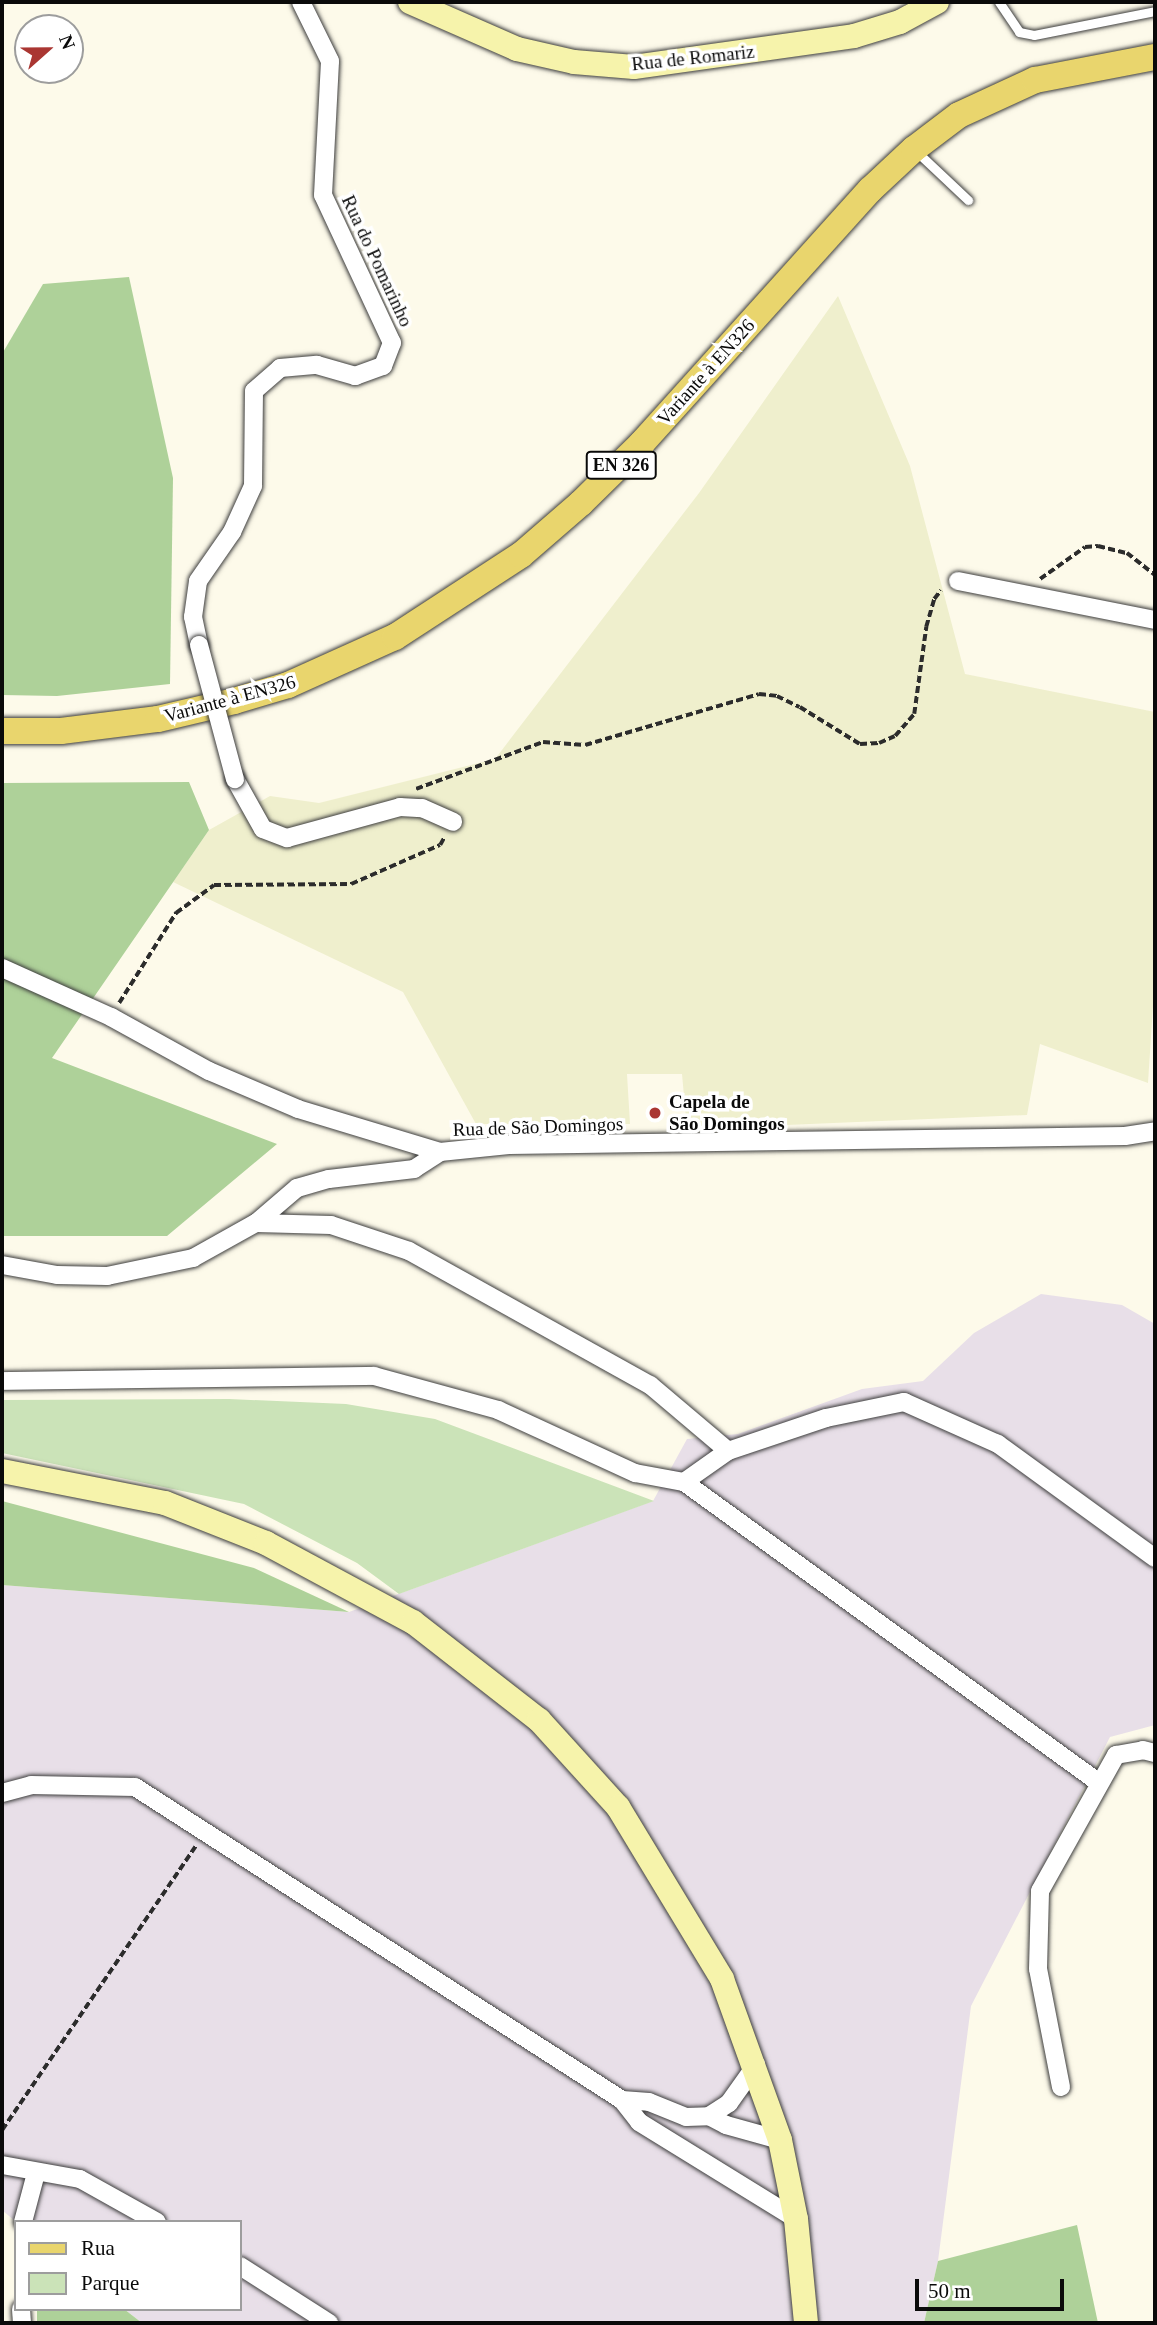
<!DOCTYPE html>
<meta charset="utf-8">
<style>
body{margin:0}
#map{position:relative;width:1157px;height:2325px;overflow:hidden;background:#fdfaea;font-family:Georgia,serif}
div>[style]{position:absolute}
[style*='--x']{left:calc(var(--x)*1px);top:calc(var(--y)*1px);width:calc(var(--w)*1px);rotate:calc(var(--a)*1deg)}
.industrial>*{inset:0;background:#e8dfe8}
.farmland>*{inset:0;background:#efefcd}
.green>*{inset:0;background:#cbe3b8}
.forest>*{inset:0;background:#aed199}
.path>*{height:3.5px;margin-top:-1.75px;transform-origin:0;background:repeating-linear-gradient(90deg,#2c2c2c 0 7px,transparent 0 10.5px)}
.roads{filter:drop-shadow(0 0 2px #3d3d3d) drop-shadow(0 0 2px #3d3d3d)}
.service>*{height:9px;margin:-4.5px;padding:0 4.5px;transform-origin:4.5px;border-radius:4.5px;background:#fff}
.minor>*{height:18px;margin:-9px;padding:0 9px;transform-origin:9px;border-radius:9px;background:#fff}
.secondary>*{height:24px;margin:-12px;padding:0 12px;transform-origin:12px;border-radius:12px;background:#f6f3ab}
.primary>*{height:26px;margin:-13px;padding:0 13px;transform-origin:13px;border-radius:13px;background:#e9d56d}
.bridges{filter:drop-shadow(0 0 2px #3d3d3d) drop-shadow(0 0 2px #3d3d3d)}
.minor-bridge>*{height:18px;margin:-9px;padding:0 9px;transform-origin:9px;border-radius:9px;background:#fff}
.dots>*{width:19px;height:19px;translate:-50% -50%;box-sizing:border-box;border:4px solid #fff;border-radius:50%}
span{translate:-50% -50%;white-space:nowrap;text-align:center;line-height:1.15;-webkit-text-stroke:7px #fff;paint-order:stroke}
.shield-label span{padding:2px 5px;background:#fff;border:2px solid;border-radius:5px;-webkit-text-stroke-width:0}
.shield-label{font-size:18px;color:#0a0a0a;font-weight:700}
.street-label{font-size:19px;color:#0a0a0a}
.poi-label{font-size:19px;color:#0a0a0a;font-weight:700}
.left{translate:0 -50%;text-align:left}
.frame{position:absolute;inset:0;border:4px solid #0a0a0a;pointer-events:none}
.legend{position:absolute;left:14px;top:2220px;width:228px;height:91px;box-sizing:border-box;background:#fff;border:2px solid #9d9d9d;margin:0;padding:9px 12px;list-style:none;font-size:21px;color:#0a0a0a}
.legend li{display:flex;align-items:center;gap:14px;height:35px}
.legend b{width:35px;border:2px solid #9d9d9d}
.north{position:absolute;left:14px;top:14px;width:70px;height:70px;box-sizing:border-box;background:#fff;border:2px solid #9d9d9d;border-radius:50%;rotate:69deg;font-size:19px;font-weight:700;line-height:28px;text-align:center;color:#0a0a0a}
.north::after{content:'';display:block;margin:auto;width:24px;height:32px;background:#aa3632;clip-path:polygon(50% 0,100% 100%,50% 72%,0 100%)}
.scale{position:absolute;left:915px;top:2279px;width:149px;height:32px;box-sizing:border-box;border:4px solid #0a0a0a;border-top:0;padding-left:9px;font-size:21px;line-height:24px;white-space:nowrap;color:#0a0a0a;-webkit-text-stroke:5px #fff;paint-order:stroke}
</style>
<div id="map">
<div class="industrial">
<div style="clip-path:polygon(1041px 1294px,1122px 1305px,1155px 1324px,1155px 1725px,1110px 1737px,971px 2006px,938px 2261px,924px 2323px,142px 2323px,124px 2309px,240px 2309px,240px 2222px,16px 2222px,2px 2210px,2px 1585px,349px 1612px,653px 1501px,687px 1439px,738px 1434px,862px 1389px,923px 1381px,974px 1333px)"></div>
</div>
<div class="farmland">
<div style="clip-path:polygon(838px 296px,910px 466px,965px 674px,1155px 712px,1155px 975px,1148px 1083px,1040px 1044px,1027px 1115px,687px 1129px,682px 1074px,627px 1074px,630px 1124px,476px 1124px,403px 992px,173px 882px,209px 830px,270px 796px,319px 803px,495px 759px,699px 493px)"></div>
</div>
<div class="green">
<div style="clip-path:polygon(229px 1399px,346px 1404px,435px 1419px,654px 1501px,399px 1594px,357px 1563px,244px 1504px,2px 1453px,2px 1400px)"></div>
</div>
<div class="forest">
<div style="clip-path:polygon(129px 277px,173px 478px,170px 684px,57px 696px,2px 695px,2px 354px,43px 284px)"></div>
<div style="clip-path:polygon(189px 782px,209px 830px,52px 1058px,277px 1144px,167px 1236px,2px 1236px,2px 783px)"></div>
<div style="clip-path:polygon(2px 1501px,254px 1568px,349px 1612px,2px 1585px)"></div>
<div style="clip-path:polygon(1077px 2225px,1098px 2323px,924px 2323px,938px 2261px)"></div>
<div style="clip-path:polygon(37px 2309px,124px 2309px,142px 2323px,37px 2323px)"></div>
</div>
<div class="path">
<div style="--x:1040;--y:579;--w:55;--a:-35.4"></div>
<div style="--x:1085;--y:547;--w:13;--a:-4"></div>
<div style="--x:1098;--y:546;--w:30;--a:14"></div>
<div style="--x:1127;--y:553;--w:36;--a:38"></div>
<div style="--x:416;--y:789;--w:135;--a:-20.3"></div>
<div style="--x:543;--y:742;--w:42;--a:4.1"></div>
<div style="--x:585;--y:745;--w:181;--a:-16.3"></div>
<div style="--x:759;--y:694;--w:18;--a:6"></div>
<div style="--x:777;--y:696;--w:25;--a:26"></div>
<div style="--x:800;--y:707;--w:70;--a:31.7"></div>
<div style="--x:860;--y:744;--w:19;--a:-3"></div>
<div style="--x:879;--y:743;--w:17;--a:-24"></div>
<div style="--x:895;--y:736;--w:29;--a:-49"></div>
<div style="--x:914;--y:714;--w:88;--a:-82.1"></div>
<div style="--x:926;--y:627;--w:29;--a:-74"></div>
<div style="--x:934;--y:599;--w:11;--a:-52"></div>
<div style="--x:119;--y:1003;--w:107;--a:-57.7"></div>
<div style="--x:176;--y:913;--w:47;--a:-36.4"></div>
<div style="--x:214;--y:885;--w:137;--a:-0.4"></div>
<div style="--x:351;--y:884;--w:97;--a:-23.7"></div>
<div style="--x:440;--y:845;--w:10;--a:-61"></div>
<div style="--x:2;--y:2130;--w:344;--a:-55.7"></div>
</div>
<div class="roads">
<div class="service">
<div style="--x:999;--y:2;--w:36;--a:56"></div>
<div style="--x:1019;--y:32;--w:15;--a:11"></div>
<div style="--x:1034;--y:35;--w:123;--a:-11.2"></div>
<div style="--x:915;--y:150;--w:73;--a:43.3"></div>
</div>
<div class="minor">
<div style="--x:958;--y:581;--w:201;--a:11.2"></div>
<div style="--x:199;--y:645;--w:29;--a:-102"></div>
<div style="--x:193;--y:617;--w:36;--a:-82"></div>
<div style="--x:198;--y:581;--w:60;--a:-55.2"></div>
<div style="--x:232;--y:532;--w:51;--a:-65.5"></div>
<div style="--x:253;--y:486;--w:95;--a:-89.4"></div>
<div style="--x:254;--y:391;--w:35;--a:-41"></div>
<div style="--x:280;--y:368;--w:37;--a:-5"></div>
<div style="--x:317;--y:365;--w:40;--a:16"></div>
<div style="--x:355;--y:376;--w:30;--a:-20"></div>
<div style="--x:383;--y:366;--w:25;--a:-69"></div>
<div style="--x:392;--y:343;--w:163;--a:-115"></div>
<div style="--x:323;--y:195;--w:134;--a:-87"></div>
<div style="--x:330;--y:61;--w:66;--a:-116.2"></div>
<div style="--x:235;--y:779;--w:57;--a:60.8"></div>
<div style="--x:263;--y:829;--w:26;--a:21"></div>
<div style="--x:287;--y:838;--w:117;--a:-15.3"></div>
<div style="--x:400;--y:807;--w:22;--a:3"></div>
<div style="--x:422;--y:808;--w:34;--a:24"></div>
<div style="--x:2;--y:968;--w:120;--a:24.2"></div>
<div style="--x:111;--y:1017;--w:112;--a:28.9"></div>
<div style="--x:209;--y:1071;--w:97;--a:23.1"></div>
<div style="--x:298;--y:1109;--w:148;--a:16.8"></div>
<div style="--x:440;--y:1152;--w:69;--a:-5.8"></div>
<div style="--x:509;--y:1145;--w:616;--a:-0.84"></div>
<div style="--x:1125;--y:1136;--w:30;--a:-9"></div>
<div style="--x:256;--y:1223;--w:75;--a:1.5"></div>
<div style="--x:331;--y:1225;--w:82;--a:18.4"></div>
<div style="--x:409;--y:1251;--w:276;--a:29.1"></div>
<div style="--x:650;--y:1385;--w:102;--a:40.2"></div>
<div style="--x:2;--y:1265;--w:56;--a:10.3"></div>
<div style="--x:57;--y:1275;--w:50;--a:1.1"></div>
<div style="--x:107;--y:1276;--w:88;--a:-11.8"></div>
<div style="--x:193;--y:1258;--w:72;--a:-29.1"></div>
<div style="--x:256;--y:1223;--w:54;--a:-40.5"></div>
<div style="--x:297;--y:1188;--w:33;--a:-16"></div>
<div style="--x:329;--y:1179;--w:86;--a:-6.7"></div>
<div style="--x:414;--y:1169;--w:31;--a:-33"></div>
<div style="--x:2;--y:1381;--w:372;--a:-0.8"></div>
<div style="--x:374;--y:1376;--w:129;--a:15.3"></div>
<div style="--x:498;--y:1410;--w:151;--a:24.7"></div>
<div style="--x:635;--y:1473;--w:50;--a:10.4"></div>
<div style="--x:684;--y:1482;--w:54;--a:-35.2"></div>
<div style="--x:728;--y:1451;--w:103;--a:-18.6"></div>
<div style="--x:826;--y:1418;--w:80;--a:-11.6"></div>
<div style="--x:904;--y:1402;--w:103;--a:24.1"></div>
<div style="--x:998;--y:1444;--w:194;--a:36"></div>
<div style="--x:684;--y:1482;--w:511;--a:35.93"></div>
<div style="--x:2;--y:1793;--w:30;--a:-15"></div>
<div style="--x:31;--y:1785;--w:104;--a:1.1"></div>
<div style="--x:135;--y:1787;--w:579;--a:32.73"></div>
<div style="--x:622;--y:2100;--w:28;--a:52"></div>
<div style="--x:639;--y:2122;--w:185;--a:31.7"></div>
<div style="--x:1061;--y:2087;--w:120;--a:-101"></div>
<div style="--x:1038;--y:1969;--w:78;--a:-88.5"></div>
<div style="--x:1040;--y:1891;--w:156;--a:-60.8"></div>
<div style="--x:1116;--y:1755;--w:27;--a:-10"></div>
<div style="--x:1143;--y:1750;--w:12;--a:14"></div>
<div style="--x:622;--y:2100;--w:27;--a:4"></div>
<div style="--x:649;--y:2102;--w:40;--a:22"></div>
<div style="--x:686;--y:2117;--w:23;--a:-2"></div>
<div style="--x:709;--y:2116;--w:24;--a:-33"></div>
<div style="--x:729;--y:2103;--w:47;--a:-54.6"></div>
<div style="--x:709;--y:2116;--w:19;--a:28"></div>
<div style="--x:726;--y:2125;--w:56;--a:15.5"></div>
<div style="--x:2;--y:2165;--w:79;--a:10.2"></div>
<div style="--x:80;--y:2179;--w:88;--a:29.2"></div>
<div style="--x:23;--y:2222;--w:51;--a:-75.1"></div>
<div style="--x:240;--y:2266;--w:106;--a:32.6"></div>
<div style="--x:21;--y:2309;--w:14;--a:86"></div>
</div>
<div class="secondary">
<div style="--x:410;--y:2;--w:117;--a:23.7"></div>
<div style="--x:517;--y:49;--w:58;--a:12.8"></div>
<div style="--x:574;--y:62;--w:60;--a:4.8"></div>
<div style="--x:634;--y:67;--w:222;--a:-8"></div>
<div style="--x:854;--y:36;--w:48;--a:-16.9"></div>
<div style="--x:900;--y:22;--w:42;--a:-28.4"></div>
<div style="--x:2;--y:1471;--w:166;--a:11.1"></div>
<div style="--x:165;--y:1503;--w:109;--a:21.6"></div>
<div style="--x:266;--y:1543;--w:167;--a:28.3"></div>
<div style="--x:413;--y:1622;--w:160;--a:37.9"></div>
<div style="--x:539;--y:1720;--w:118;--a:47.8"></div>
<div style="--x:618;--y:1807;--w:201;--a:58.8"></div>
<div style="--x:722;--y:1979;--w:171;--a:70.2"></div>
<div style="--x:780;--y:2140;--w:81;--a:78.6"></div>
<div style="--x:796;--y:2219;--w:104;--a:84.5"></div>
</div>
<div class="primary">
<div style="--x:2;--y:731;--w:59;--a:0"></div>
<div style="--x:61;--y:731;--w:98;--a:-7.1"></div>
<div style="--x:158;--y:719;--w:78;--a:-13.3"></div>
<div style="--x:234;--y:701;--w:56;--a:-16.5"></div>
<div style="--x:288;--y:685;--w:117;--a:-24.2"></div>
<div style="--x:395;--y:637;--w:150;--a:-33.1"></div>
<div style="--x:521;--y:555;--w:79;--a:-40.9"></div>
<div style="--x:581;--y:503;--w:86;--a:-44.5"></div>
<div style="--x:642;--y:443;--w:341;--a:-48"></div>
<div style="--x:870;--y:190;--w:60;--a:-43"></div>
<div style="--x:914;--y:149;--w:56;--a:-37.1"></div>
<div style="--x:959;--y:115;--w:84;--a:-24.7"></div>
<div style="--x:1035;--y:80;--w:122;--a:-10.9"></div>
</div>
</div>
<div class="bridges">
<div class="minor-bridge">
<div style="--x:199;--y:645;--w:139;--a:75"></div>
</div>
</div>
<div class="dots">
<div style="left:655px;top:1113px;background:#aa3632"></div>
</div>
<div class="shield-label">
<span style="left:621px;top:465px">EN 326</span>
</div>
<div class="street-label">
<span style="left:693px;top:58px;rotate:-6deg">Rua de Romariz</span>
<span style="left:377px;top:261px;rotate:65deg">Rua do Pomarinho</span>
<span style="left:706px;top:372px;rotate:-48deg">Variante à EN326</span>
<span style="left:230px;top:699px;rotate:-15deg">Variante à EN326</span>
<span style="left:538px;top:1127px;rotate:-2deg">Rua de São Domingos</span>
</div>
<div class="poi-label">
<span class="left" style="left:669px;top:1113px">Capela de<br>São Domingos</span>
</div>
<div class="frame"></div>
<ul class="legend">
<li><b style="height:9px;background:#e9d56d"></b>Rua</li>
<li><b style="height:19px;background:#cbe3b8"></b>Parque</li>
</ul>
<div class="north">N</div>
<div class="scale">50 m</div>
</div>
